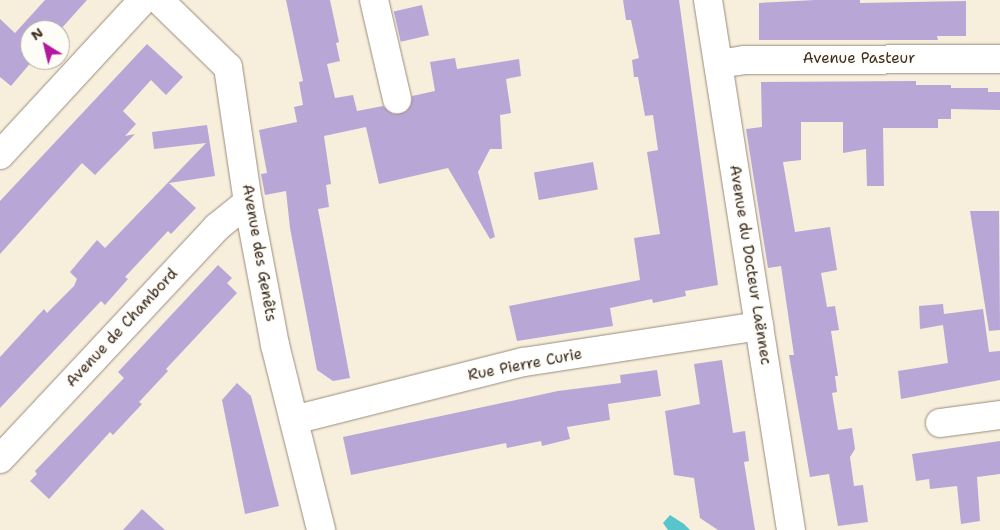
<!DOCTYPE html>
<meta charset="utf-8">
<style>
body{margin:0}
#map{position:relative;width:1000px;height:530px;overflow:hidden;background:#f7eedc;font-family:"Shantell Sans",sans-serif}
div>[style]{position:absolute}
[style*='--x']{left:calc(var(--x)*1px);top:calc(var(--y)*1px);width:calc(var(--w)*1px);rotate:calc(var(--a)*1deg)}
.water>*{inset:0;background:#58c5cd}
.building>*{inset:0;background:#b8a7d6;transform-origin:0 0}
.roads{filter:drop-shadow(0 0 1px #998c7d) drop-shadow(0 0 1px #998c7d)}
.minor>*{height:28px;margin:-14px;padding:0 14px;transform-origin:14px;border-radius:14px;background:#fff}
span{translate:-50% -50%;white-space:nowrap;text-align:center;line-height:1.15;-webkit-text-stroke:4px #fdfcf7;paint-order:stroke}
.street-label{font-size:15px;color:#3b2a1e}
.north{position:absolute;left:20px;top:20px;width:50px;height:50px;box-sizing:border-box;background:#fdfcf7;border:1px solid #afa8a0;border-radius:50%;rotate:324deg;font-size:14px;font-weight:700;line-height:20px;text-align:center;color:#3b2a1e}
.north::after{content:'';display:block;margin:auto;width:18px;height:22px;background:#b5179e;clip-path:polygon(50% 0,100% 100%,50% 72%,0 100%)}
</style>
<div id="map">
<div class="water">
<div style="clip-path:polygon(670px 515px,684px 524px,690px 530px,668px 530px,663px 523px)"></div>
</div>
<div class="building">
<div style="clip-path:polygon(45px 0,87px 0,60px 30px,30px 30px,30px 60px,33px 60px,11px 86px,0 77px,0 19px,15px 33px)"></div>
<div style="clip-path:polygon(286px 0,330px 0,339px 42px,336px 43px,340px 61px,327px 64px,335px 98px,353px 95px,357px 111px,383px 106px,393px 114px,407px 111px,412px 96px,435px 91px,430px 62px,455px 58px,457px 69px,519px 59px,521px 76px,506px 79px,511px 113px,500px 115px,502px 149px,490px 149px,478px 172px,495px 237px,490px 239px,448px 168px,379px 184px,366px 127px,324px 136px,331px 184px,326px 185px,329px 207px,318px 209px,350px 378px,333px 381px,317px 370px,290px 228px,286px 191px,265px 195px,261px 174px,267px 173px,259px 130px,297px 122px,294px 107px,303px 105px,299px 82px,303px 81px)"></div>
<div style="clip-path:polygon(623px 0,679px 0,718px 285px,685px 291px,686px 296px,653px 303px,652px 299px,610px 308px,613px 326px,517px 341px,509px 306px,640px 280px,634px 238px,660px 234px,647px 152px,658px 150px,653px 115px,645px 116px,638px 77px,634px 77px,632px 60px,639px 58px,631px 20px,626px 20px)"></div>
<div style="clip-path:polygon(815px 0,860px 0,860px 3px,966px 1px,966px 36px,937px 36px,938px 40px,759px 40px,759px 3px)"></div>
<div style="left:422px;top:5px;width:31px;height:29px;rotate:77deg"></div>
<div style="clip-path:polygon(147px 44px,183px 77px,166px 95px,151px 80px,123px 111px,136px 124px,125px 136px,135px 134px,95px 175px,82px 163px,0 254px,0 201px)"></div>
<div style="clip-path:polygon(916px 81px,916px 85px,951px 85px,951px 88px,988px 88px,988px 92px,1000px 92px,1000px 110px,951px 109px,951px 119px,938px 119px,938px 128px,883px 128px,884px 186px,867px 186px,866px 149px,843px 153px,843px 122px,801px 122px,801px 160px,783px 162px,795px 232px,830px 227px,837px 270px,821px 273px,827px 307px,835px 306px,839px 330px,831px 331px,838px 376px,835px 376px,837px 392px,832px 393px,838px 430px,852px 428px,855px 449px,850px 457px,854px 486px,863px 485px,868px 522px,838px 526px,829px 474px,810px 477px,789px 355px,794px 355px,781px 266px,768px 268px,746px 129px,762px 127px,761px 82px)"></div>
<div style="clip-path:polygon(207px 125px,215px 176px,169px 183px,196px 208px,171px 234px,168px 231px,125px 277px,128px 279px,105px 305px,101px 301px,0 408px,0 357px,44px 309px,47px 313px,74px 286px,77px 279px,70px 272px,97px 240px,105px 248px,206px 143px,154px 149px,152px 132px)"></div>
<div style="left:593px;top:162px;width:28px;height:60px;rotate:80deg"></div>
<div style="clip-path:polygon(970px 211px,999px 211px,1000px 330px,989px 331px)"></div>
<div style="clip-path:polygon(218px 265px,232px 278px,227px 283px,237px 293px,166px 369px,168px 371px,139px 402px,142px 404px,113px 435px,110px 432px,49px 499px,30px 481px,37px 474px,35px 471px,124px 378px,118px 372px)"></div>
<div style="clip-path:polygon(943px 304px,944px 314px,983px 309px,989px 352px,1000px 351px,1000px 380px,901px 399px,898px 371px,948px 363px,943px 325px,920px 329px,919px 306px)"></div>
<div style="clip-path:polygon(722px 360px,733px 433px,745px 431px,749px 461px,744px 462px,755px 530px,718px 530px,700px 518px,694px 478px,674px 475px,665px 411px,700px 404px,694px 364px)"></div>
<div style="clip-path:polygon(657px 370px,661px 396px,608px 404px,610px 420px,567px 427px,570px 439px,542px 446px,541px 441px,507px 448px,506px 443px,351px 475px,343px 437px,558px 391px,621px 383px,620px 375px)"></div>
<div style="clip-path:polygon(237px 383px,251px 396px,279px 506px,245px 514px,222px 400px)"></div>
<div style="clip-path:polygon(1000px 441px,1000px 474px,977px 477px,980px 521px,961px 524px,957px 486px,930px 489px,929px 479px,916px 481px,912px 454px)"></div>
<div style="clip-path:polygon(142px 509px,165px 530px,123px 530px)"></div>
</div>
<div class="roads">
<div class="minor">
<div style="--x:159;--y:0;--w:96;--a:44.2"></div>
<div style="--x:228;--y:67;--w:136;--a:81.6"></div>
<div style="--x:248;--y:202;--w:146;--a:79.3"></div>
<div style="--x:275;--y:345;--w:191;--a:76"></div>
<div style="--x:374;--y:0;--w:102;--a:76.9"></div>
<div style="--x:708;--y:0;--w:536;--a:81.1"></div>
<div style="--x:719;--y:64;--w:25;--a:-9"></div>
<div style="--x:744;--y:60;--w:256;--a:-0.2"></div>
<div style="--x:0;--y:155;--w:211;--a:-47.3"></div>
<div style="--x:294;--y:420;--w:237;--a:-14.2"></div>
<div style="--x:524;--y:362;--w:238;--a:-8.7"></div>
<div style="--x:940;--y:423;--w:61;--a:-7.6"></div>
<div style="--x:0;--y:459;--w:318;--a:-46.9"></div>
<div style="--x:217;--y:227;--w:40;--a:-39"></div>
</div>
</div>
<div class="street-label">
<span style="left:859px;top:59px">Avenue Pasteur</span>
<span style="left:259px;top:253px;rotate:80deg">Avenue des Genêts</span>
<span style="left:750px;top:265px;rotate:81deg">Avenue du Docteur Laënnec</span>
<span style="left:122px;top:328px;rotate:-47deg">Avenue de Chambord</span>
<span style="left:525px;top:365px;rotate:-11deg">Rue Pierre Curie</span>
</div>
<div class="north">N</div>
</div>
